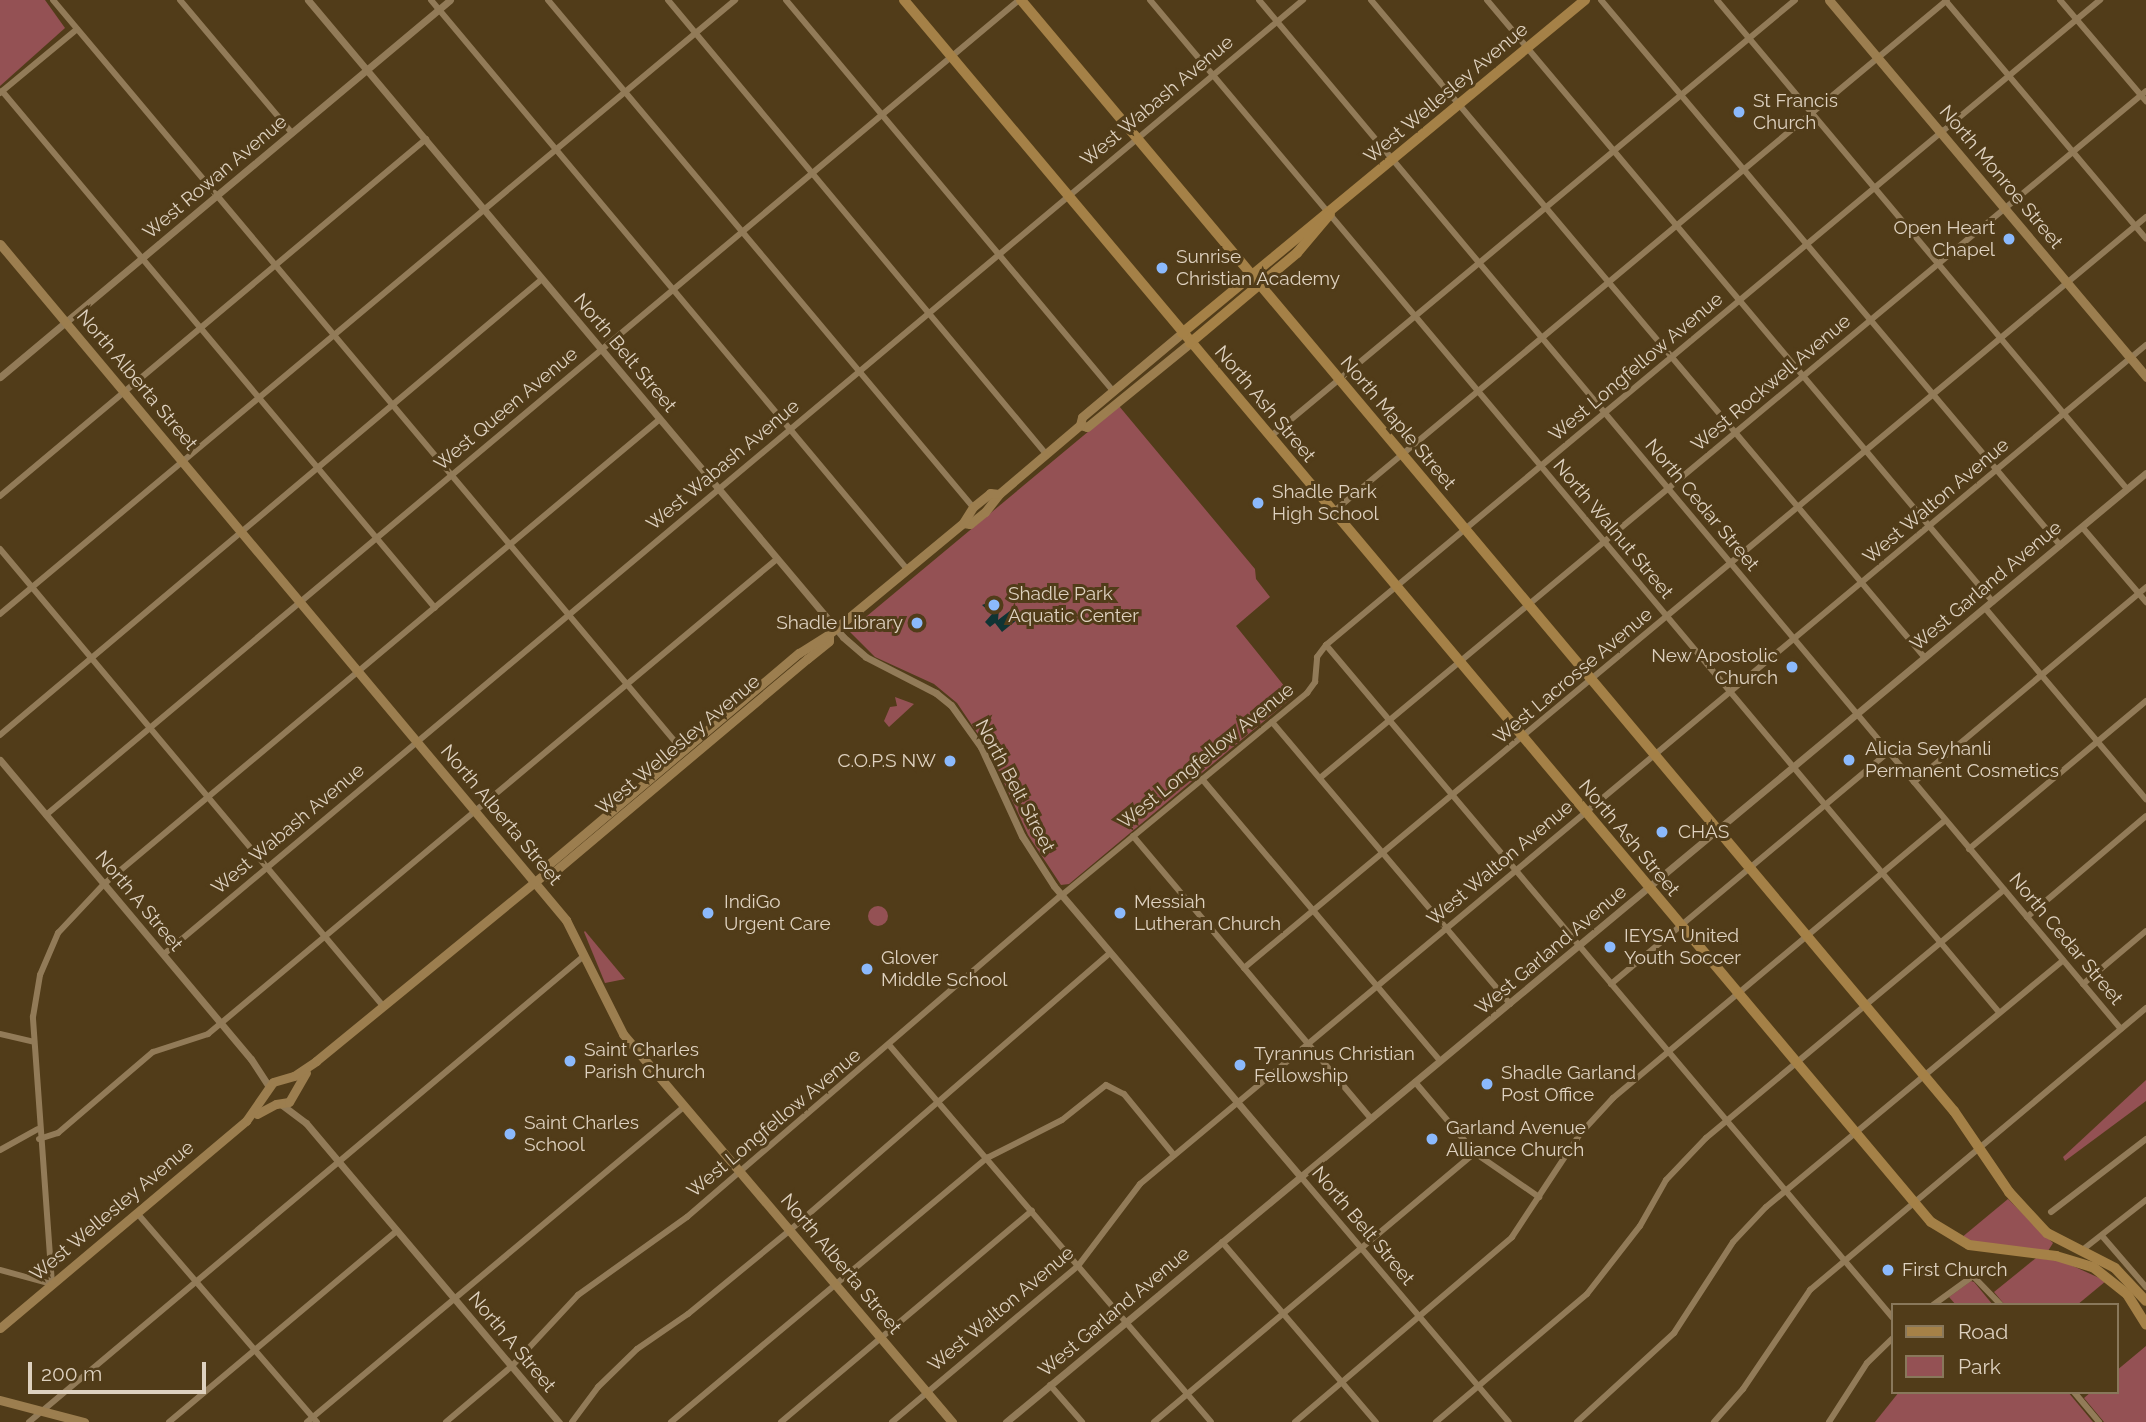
<!DOCTYPE html>
<style>
body{margin:0}
#map{position:relative;width:2146px;height:1422px;overflow:hidden;background:#513c19;font-family:Raleway,sans-serif}
div>[style]{position:absolute}
[style*='--x']{left:calc(var(--x)*1px);top:calc(var(--y)*1px);width:calc(var(--w)*1px);rotate:calc(var(--a)*1deg)}
.green>*{inset:0;background:#945154}
.round{border-radius:50%}
.water>*{inset:0;background:#103434}
.minor>*{height:6px;margin:-3px;padding:0 3px;transform-origin:3px;border-radius:3px;background:#927b58}
.tertiary>*{height:7px;margin:-3.5px;padding:0 3.5px;transform-origin:3.5px;border-radius:3.5px;background:#927b58}
.secondary>*{height:9px;margin:-4.5px;padding:0 4.5px;transform-origin:4.5px;border-radius:4.5px;background:#9c7e4f}
.primary>*{height:10px;margin:-5px;padding:0 5px;transform-origin:5px;border-radius:5px;background:#a58147}
.dots>*{width:19px;height:19px;translate:-50% -50%;box-sizing:border-box;border:4px solid #513c19;border-radius:50%}
span{translate:-50% -50%;white-space:nowrap;text-align:center;line-height:1.15;-webkit-text-stroke:6px #513c19;paint-order:stroke}
.street-label{font-size:19px;color:#ded1bf}
.poi-label{font-size:19px;color:#ded1bf}
.left{translate:0 -50%;text-align:left}
.right{translate:-100% -50%;text-align:right}
.legend{position:absolute;left:1891px;top:1303px;width:228px;height:91px;box-sizing:border-box;background:#513c19;border:2px solid #89785b;margin:0;padding:9px 12px;list-style:none;font-size:21px;color:#ded1bf}
.legend li{display:flex;align-items:center;gap:14px;height:35px}
.legend b{width:35px;border:2px solid #89785b}
.scale{position:absolute;left:28px;top:1362px;width:178px;height:32px;box-sizing:border-box;border:4px solid #ded1bf;border-top:0;padding-left:9px;font-size:21px;line-height:24px;white-space:nowrap;color:#ded1bf;-webkit-text-stroke:5px #513c19;paint-order:stroke}
</style>
<div id="map">
<div class="green">
<div style="clip-path:polygon(0 0,45px 0,65px 28px,0 86px)"></div>
<div style="clip-path:polygon(1119px 406px,1255px 569px,1256px 579px,1270px 597px,1236px 626px,1293px 697px,1069px 884px,1061px 885px,1028px 835px,990px 752px,957px 703px,934px 684px,875px 657px,849px 631px)"></div>
<div style="clip-path:polygon(895px 697px,914px 704px,889px 727px,884px 721px,890px 707px,897px 706px)"></div>
<div class="round" style="left:868px;top:906px;width:20px;height:20px"></div>
<div style="clip-path:polygon(584px 932px,585px 931px,625px 979px,605px 983px)"></div>
<div style="clip-path:polygon(2146px 1080px,2146px 1101px,2065px 1161px,2063px 1157px)"></div>
<div style="clip-path:polygon(2008px 1199px,2053px 1243px,2048px 1251px,1995px 1247px,1961px 1238px)"></div>
<div style="clip-path:polygon(2036px 1258px,2062px 1261px,2106px 1281px,2077px 1305px,2005px 1305px,1994px 1292px)"></div>
<div style="clip-path:polygon(1971px 1281px,1974px 1282px,1993px 1305px,1956px 1305px,1949px 1297px)"></div>
<div style="clip-path:polygon(2146px 1346px,2146px 1422px,2104px 1422px,2084px 1398px,2091px 1392px,2116px 1392px,2116px 1371px)"></div>
<div style="clip-path:polygon(1899px 1392px,2068px 1392px,2093px 1422px,1875px 1422px)"></div>
</div>
<div class="water">
<div style="clip-path:polygon(1000px 598px,998px 620px,1011px 610px,1018px 619px,1002px 632px,995px 623px,990px 627px,985px 622px,992px 614px,982px 605px)"></div>
</div>
<div class="minor">
<div style="--x:53;--y:0;--w:980;--a:50.01"></div>
<div style="--x:180;--y:0;--w:174;--a:49.9"></div>
<div style="--x:431;--y:0;--w:742;--a:50.09"></div>
<div style="--x:548;--y:0;--w:662;--a:50.03"></div>
<div style="--x:668;--y:0;--w:591;--a:50.22"></div>
<div style="--x:786;--y:0;--w:510;--a:50.09"></div>
<div style="--x:1150;--y:0;--w:1321;--a:50.01"></div>
<div style="--x:1259;--y:0;--w:1342;--a:50.05"></div>
<div style="--x:1371;--y:0;--w:860;--a:49.9"></div>
<div style="--x:1487;--y:0;--w:786;--a:49.95"></div>
<div style="--x:1601;--y:0;--w:713;--a:49.9"></div>
<div style="--x:1717;--y:0;--w:638;--a:50.02"></div>
<div style="--x:1945;--y:0;--w:312;--a:49.9"></div>
<div style="--x:2060;--y:0;--w:133;--a:49.6"></div>
<div style="--x:2;--y:91;--w:674;--a:50.05"></div>
<div style="--x:0;--y:93;--w:100;--a:-39.7"></div>
<div style="--x:1270;--y:437;--w:683;--a:-39.77"></div>
<div style="--x:0;--y:496;--w:556;--a:-39.96"></div>
<div style="--x:1333;--y:512;--w:799;--a:-39.82"></div>
<div style="--x:2082;--y:527;--w:99;--a:49.5"></div>
<div style="--x:0;--y:549;--w:596;--a:50.03"></div>
<div style="--x:1985;--y:608;--w:250;--a:49.9"></div>
<div style="--x:0;--y:614;--w:958;--a:-39.87"></div>
<div style="--x:1326;--y:645;--w:879;--a:49.89"></div>
<div style="--x:1272;--y:722;--w:369;--a:49.8"></div>
<div style="--x:0;--y:735;--w:708;--a:-40.07"></div>
<div style="--x:1320;--y:778;--w:1074;--a:-39.75"></div>
<div style="--x:1202;--y:779;--w:369;--a:49.8"></div>
<div style="--x:1914;--y:782;--w:303;--a:-40"></div>
<div style="--x:46;--y:815;--w:1269;--a:-39.95"></div>
<div style="--x:1133;--y:836;--w:370;--a:49.9"></div>
<div style="--x:1969;--y:849;--w:231;--a:-39.9"></div>
<div style="--x:2027;--y:917;--w:156;--a:-40.3"></div>
<div style="--x:164;--y:954;--w:1486;--a:-39.95"></div>
<div style="--x:1244;--y:968;--w:1174;--a:-39.78"></div>
<div style="--x:1611;--y:984;--w:361;--a:-39.9"></div>
<div style="--x:2083;--y:984;--w:82;--a:-40.1"></div>
<div style="--x:0;--y:1034;--w:35;--a:13"></div>
<div style="--x:890;--y:1046;--w:494;--a:49.5"></div>
<div style="--x:1415;--y:1082;--w:93;--a:49.8"></div>
<div style="--x:1475;--y:1153;--w:78;--a:34.5"></div>
<div style="--x:39;--y:1139;--w:20;--a:-18"></div>
<div style="--x:58;--y:1133;--w:125;--a:-40.5"></div>
<div style="--x:153;--y:1052;--w:58;--a:-18.1"></div>
<div style="--x:208;--y:1034;--w:741;--a:-39.86"></div>
<div style="--x:0;--y:1150;--w:43;--a:-28.9"></div>
<div style="--x:1301;--y:1177;--w:321;--a:49.7"></div>
<div style="--x:2051;--y:1212;--w:120;--a:-37.5"></div>
<div style="--x:137;--y:1213;--w:276;--a:49.3"></div>
<div style="--x:2103;--y:1237;--w:66;--a:49.3"></div>
<div style="--x:1222;--y:1242;--w:237;--a:49.5"></div>
<div style="--x:2081;--y:1251;--w:83;--a:-38.1"></div>
<div style="--x:0;--y:1270;--w:54;--a:15.1"></div>
<div style="--x:52;--y:1284;--w:268;--a:-94.1"></div>
<div style="--x:33;--y:1017;--w:43;--a:-80.5"></div>
<div style="--x:40;--y:975;--w:46;--a:-66.8"></div>
<div style="--x:58;--y:933;--w:67;--a:-46.8"></div>
<div style="--x:104;--y:884;--w:725;--a:-39.91"></div>
<div style="--x:1933;--y:1305;--w:49;--a:-35.9"></div>
<div style="--x:1973;--y:1276;--w:40;--a:46"></div>
<div style="--x:1050;--y:1385;--w:49;--a:49.1"></div>
<div style="--x:2074;--y:1392;--w:39;--a:50"></div>
<div style="--x:29;--y:1422;--w:726;--a:-40.03"></div>
<div style="--x:169;--y:1422;--w:297;--a:-40"></div>
<div style="--x:307;--y:1422;--w:491;--a:-39.9"></div>
<div style="--x:446;--y:1422;--w:87;--a:-40.3"></div>
<div style="--x:512;--y:1366;--w:97;--a:-47.1"></div>
<div style="--x:578;--y:1295;--w:134;--a:-35.6"></div>
<div style="--x:687;--y:1217;--w:494;--a:-40.7"></div>
<div style="--x:1062;--y:895;--w:318;--a:-39.5"></div>
<div style="--x:1307;--y:693;--w:14;--a:-54"></div>
<div style="--x:1315;--y:682;--w:25;--a:-85"></div>
<div style="--x:1317;--y:657;--w:15;--a:-53"></div>
<div style="--x:1326;--y:645;--w:1008;--a:-39.81"></div>
<div style="--x:572;--y:1422;--w:44;--a:-53.4"></div>
<div style="--x:598;--y:1387;--w:54;--a:-44.3"></div>
<div style="--x:637;--y:1349;--w:62;--a:-34.5"></div>
<div style="--x:688;--y:1314;--w:131;--a:-39.4"></div>
<div style="--x:789;--y:1231;--w:425;--a:-40.9"></div>
<div style="--x:671;--y:1422;--w:412;--a:-39.9"></div>
<div style="--x:987;--y:1158;--w:84;--a:-26.9"></div>
<div style="--x:1062;--y:1120;--w:56;--a:-38.5"></div>
<div style="--x:1106;--y:1085;--w:20;--a:27"></div>
<div style="--x:1124;--y:1094;--w:79;--a:50.7"></div>
<div style="--x:781;--y:1422;--w:328;--a:-40.1"></div>
<div style="--x:892;--y:1422;--w:243;--a:-40"></div>
<div style="--x:1078;--y:1266;--w:103;--a:-52.9"></div>
<div style="--x:1140;--y:1184;--w:1310;--a:-39.83"></div>
<div style="--x:1154;--y:1422;--w:419;--a:-40"></div>
<div style="--x:1295;--y:1422;--w:285;--a:-40.4"></div>
<div style="--x:1512;--y:1237;--w:123;--a:-56.6"></div>
<div style="--x:1580;--y:1134;--w:49;--a:-47.5"></div>
<div style="--x:1613;--y:1098;--w:433;--a:-39.9"></div>
<div style="--x:1436;--y:1422;--w:198;--a:-40.3"></div>
<div style="--x:1587;--y:1294;--w:86;--a:-52.1"></div>
<div style="--x:1640;--y:1226;--w:53;--a:-60.5"></div>
<div style="--x:1666;--y:1180;--w:58;--a:-46.4"></div>
<div style="--x:1706;--y:1138;--w:388;--a:-39.8"></div>
<div style="--x:1577;--y:1422;--w:132;--a:-42.5"></div>
<div style="--x:1674;--y:1333;--w:108;--a:-57"></div>
<div style="--x:1733;--y:1242;--w:48;--a:-46.7"></div>
<div style="--x:1766;--y:1207;--w:386;--a:-39.7"></div>
<div style="--x:1714;--y:1422;--w:44;--a:-48.7"></div>
<div style="--x:1743;--y:1389;--w:120;--a:-55.9"></div>
<div style="--x:1810;--y:1290;--w:439;--a:-40"></div>
<div style="--x:1829;--y:1422;--w:70;--a:-57.2"></div>
<div style="--x:1867;--y:1363;--w:35;--a:-44"></div>
</div>
<div class="tertiary">
<div style="--x:308;--y:0;--w:832;--a:49.97"></div>
<div style="--x:843;--y:637;--w:30;--a:41"></div>
<div style="--x:866;--y:657;--w:79;--a:27.2"></div>
<div style="--x:936;--y:693;--w:19;--a:39"></div>
<div style="--x:951;--y:705;--w:52;--a:54.5"></div>
<div style="--x:981;--y:747;--w:98;--a:65.3"></div>
<div style="--x:1022;--y:836;--w:59;--a:57.4"></div>
<div style="--x:1054;--y:886;--w:382;--a:49.7"></div>
<div style="--x:0;--y:377;--w:587;--a:-39.96"></div>
<div style="--x:0;--y:760;--w:390;--a:50"></div>
<div style="--x:251;--y:1059;--w:33;--a:57"></div>
<div style="--x:282;--y:1105;--w:30;--a:37"></div>
<div style="--x:306;--y:1123;--w:392;--a:49.8"></div>
<div style="--x:1006;--y:1422;--w:1483;--a:-39.78"></div>
</div>
<div class="secondary">
<div style="--x:1829;--y:0;--w:493;--a:49.9"></div>
<div style="--x:0;--y:244;--w:882;--a:50.06"></div>
<div style="--x:566;--y:920;--w:127;--a:63.4"></div>
<div style="--x:623;--y:1034;--w:509;--a:49.7"></div>
<div style="--x:1080;--y:425;--w:7;--a:16"></div>
<div style="--x:1087;--y:427;--w:133;--a:-39.2"></div>
<div style="--x:963;--y:523;--w:7;--a:8"></div>
<div style="--x:970;--y:524;--w:19;--a:-39"></div>
<div style="--x:985;--y:512;--w:23;--a:-52"></div>
<div style="--x:999;--y:494;--w:106;--a:-40.4"></div>
<div style="--x:1080;--y:425;--w:8;--a:-76"></div>
<div style="--x:1082;--y:417;--w:131;--a:-40"></div>
<div style="--x:543;--y:875;--w:5;--a:22"></div>
<div style="--x:548;--y:877;--w:339;--a:-40.1"></div>
<div style="--x:807;--y:659;--w:28;--a:-39"></div>
<div style="--x:829;--y:641;--w:7;--a:-90"></div>
<div style="--x:257;--y:1114;--w:21;--a:-28"></div>
<div style="--x:276;--y:1104;--w:13;--a:-9"></div>
<div style="--x:289;--y:1102;--w:34;--a:-60"></div>
<div style="--x:0;--y:1328;--w:322;--a:-40.1"></div>
<div style="--x:246;--y:1121;--w:47;--a:-55.3"></div>
<div style="--x:273;--y:1082;--w:22;--a:-16"></div>
<div style="--x:294;--y:1076;--w:27;--a:-34"></div>
<div style="--x:316;--y:1061;--w:293;--a:-39.3"></div>
<div style="--x:543;--y:875;--w:6;--a:-90"></div>
<div style="--x:543;--y:869;--w:335;--a:-40.2"></div>
<div style="--x:799;--y:653;--w:36;--a:-32"></div>
<div style="--x:829;--y:634;--w:174;--a:-39.6"></div>
<div style="--x:963;--y:523;--w:19;--a:-58"></div>
<div style="--x:973;--y:507;--w:22;--a:-39"></div>
<div style="--x:990;--y:493;--w:9;--a:6"></div>
<div style="--x:0;--y:1400;--w:87;--a:14.7"></div>
</div>
<div class="primary">
<div style="--x:904;--y:0;--w:1596;--a:49.96"></div>
<div style="--x:1931;--y:1222;--w:44;--a:31.2"></div>
<div style="--x:1969;--y:1245;--w:88;--a:7.2"></div>
<div style="--x:2056;--y:1256;--w:39;--a:17"></div>
<div style="--x:2093;--y:1267;--w:43;--a:38.5"></div>
<div style="--x:2127;--y:1294;--w:36;--a:58"></div>
<div style="--x:1021;--y:0;--w:1451;--a:49.98"></div>
<div style="--x:1954;--y:1111;--w:98;--a:55.8"></div>
<div style="--x:2009;--y:1192;--w:56;--a:47.2"></div>
<div style="--x:2047;--y:1233;--w:76;--a:27.2"></div>
<div style="--x:2115;--y:1268;--w:45;--a:46.8"></div>
<div style="--x:1182;--y:333;--w:523;--a:-39.57"></div>
<div style="--x:1190;--y:343;--w:140;--a:-40.1"></div>
<div style="--x:1297;--y:253;--w:51;--a:-49.8"></div>
</div>
<div class="dots">
<div style="left:1739px;top:112px;background:#8bb9fc"></div>
<div style="left:2009px;top:239px;background:#8bb9fc"></div>
<div style="left:1162px;top:268px;background:#8bb9fc"></div>
<div style="left:1258px;top:503px;background:#8bb9fc"></div>
<div style="left:994px;top:605px;background:#8bb9fc"></div>
<div style="left:917px;top:623px;background:#8bb9fc"></div>
<div style="left:1792px;top:667px;background:#8bb9fc"></div>
<div style="left:1849px;top:760px;background:#8bb9fc"></div>
<div style="left:950px;top:761px;background:#8bb9fc"></div>
<div style="left:1662px;top:832px;background:#8bb9fc"></div>
<div style="left:708px;top:913px;background:#8bb9fc"></div>
<div style="left:1120px;top:913px;background:#8bb9fc"></div>
<div style="left:1610px;top:947px;background:#8bb9fc"></div>
<div style="left:867px;top:969px;background:#8bb9fc"></div>
<div style="left:570px;top:1061px;background:#8bb9fc"></div>
<div style="left:1240px;top:1065px;background:#8bb9fc"></div>
<div style="left:1487px;top:1084px;background:#8bb9fc"></div>
<div style="left:510px;top:1134px;background:#8bb9fc"></div>
<div style="left:1432px;top:1139px;background:#8bb9fc"></div>
<div style="left:1888px;top:1270px;background:#8bb9fc"></div>
</div>
<div class="street-label">
<span style="left:1446px;top:93px;rotate:-40deg">West Wellesley Avenue</span>
<span style="left:1157px;top:101px;rotate:-40deg">West Wabash Avenue</span>
<span style="left:215px;top:177px;rotate:-40deg">West Rowan Avenue</span>
<span style="left:2001px;top:177px;rotate:50deg">North Monroe Street</span>
<span style="left:625px;top:353px;rotate:50deg">North Belt Street</span>
<span style="left:1636px;top:367px;rotate:-40deg">West Longfellow Avenue</span>
<span style="left:137px;top:380px;rotate:50deg">North Alberta Street</span>
<span style="left:1771px;top:383px;rotate:-40deg">West Rockwell Avenue</span>
<span style="left:1265px;top:404px;rotate:50deg">North Ash Street</span>
<span style="left:506px;top:409px;rotate:-40deg">West Queen Avenue</span>
<span style="left:1398px;top:423px;rotate:50deg">North Maple Street</span>
<span style="left:723px;top:465px;rotate:-40deg">West Wabash Avenue</span>
<span style="left:1936px;top:501px;rotate:-40deg">West Walton Avenue</span>
<span style="left:1702px;top:505px;rotate:50deg">North Cedar Street</span>
<span style="left:1613px;top:529px;rotate:50deg">North Walnut Street</span>
<span style="left:1986px;top:586px;rotate:-40deg">West Garland Avenue</span>
<span style="left:1573px;top:676px;rotate:-40deg">West Lacrosse Avenue</span>
<span style="left:678px;top:745px;rotate:-40deg">West Wellesley Avenue</span>
<span style="left:1206px;top:756px;rotate:-39deg">West Longfellow Avenue</span>
<span style="left:1015px;top:786px;rotate:62deg">North Belt Street</span>
<span style="left:501px;top:815px;rotate:50deg">North Alberta Street</span>
<span style="left:288px;top:829px;rotate:-40deg">West Wabash Avenue</span>
<span style="left:1629px;top:838px;rotate:50deg">North Ash Street</span>
<span style="left:1500px;top:863px;rotate:-40deg">West Walton Avenue</span>
<span style="left:139px;top:901px;rotate:50deg">North A Street</span>
<span style="left:2066px;top:939px;rotate:50deg">North Cedar Street</span>
<span style="left:1551px;top:950px;rotate:-40deg">West Garland Avenue</span>
<span style="left:774px;top:1123px;rotate:-40deg">West Longfellow Avenue</span>
<span style="left:112px;top:1211px;rotate:-40deg">West Wellesley Avenue</span>
<span style="left:1363px;top:1226px;rotate:50deg">North Belt Street</span>
<span style="left:841px;top:1264px;rotate:50deg">North Alberta Street</span>
<span style="left:1001px;top:1309px;rotate:-40deg">West Walton Avenue</span>
<span style="left:1114px;top:1312px;rotate:-40deg">West Garland Avenue</span>
<span style="left:512px;top:1342px;rotate:50deg">North A Street</span>
</div>
<div class="poi-label">
<span class="left" style="left:1753px;top:112px">St Francis<br>Church</span>
<span class="right" style="left:1995px;top:239px">Open Heart<br>Chapel</span>
<span class="left" style="left:1176px;top:268px">Sunrise<br>Christian Academy</span>
<span class="left" style="left:1272px;top:503px">Shadle Park<br>High School</span>
<span class="left" style="left:1008px;top:605px">Shadle Park<br>Aquatic Center</span>
<span class="right" style="left:903px;top:623px">Shadle Library</span>
<span class="right" style="left:1778px;top:667px">New Apostolic<br>Church</span>
<span class="left" style="left:1865px;top:760px">Alicia Seyhanli<br>Permanent Cosmetics</span>
<span class="right" style="left:936px;top:761px">C.O.P.S NW</span>
<span class="left" style="left:1678px;top:832px">CHAS</span>
<span class="left" style="left:724px;top:913px">IndiGo<br>Urgent Care</span>
<span class="left" style="left:1134px;top:913px">Messiah<br>Lutheran Church</span>
<span class="left" style="left:1624px;top:947px">IEYSA United<br>Youth Soccer</span>
<span class="left" style="left:881px;top:969px">Glover<br>Middle School</span>
<span class="left" style="left:584px;top:1061px">Saint Charles<br>Parish Church</span>
<span class="left" style="left:1254px;top:1065px">Tyrannus Christian<br>Fellowship</span>
<span class="left" style="left:1501px;top:1084px">Shadle Garland<br>Post Office</span>
<span class="left" style="left:524px;top:1134px">Saint Charles<br>School</span>
<span class="left" style="left:1446px;top:1139px">Garland Avenue<br>Alliance Church</span>
<span class="left" style="left:1902px;top:1270px">First Church</span>
</div>
<ul class="legend">
<li><b style="height:9px;background:#a58147"></b>Road</li>
<li><b style="height:19px;background:#945154"></b>Park</li>
</ul>
<div class="scale">200 m</div>
</div>
